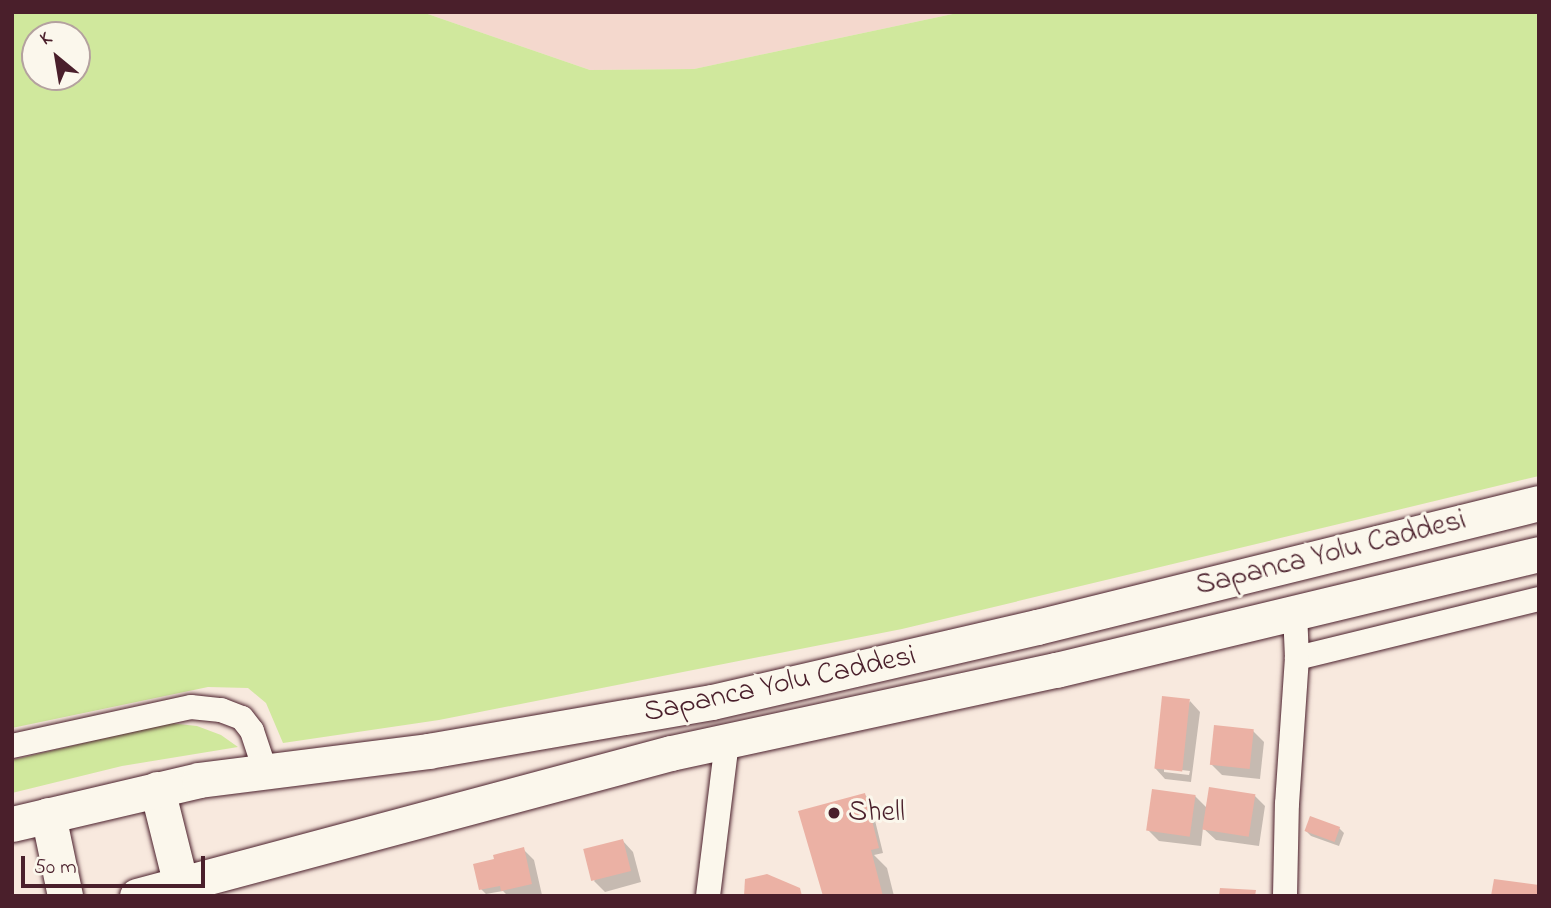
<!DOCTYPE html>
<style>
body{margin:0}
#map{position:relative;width:1551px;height:908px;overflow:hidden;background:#f8e9de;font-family:"Indie Flower",sans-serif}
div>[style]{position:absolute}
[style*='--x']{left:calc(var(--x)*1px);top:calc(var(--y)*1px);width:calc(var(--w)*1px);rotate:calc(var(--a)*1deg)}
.built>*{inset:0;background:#f4d8cd}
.green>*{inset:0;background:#d0e89d}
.shadow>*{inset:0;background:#0003}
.building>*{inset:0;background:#ebb1a4;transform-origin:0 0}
.roads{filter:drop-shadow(0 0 2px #4a1f2b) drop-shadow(0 0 2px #4a1f2b)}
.minor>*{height:24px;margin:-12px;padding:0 12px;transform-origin:12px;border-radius:12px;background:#fbf7ec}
.highway>*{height:35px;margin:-17.5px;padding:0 17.5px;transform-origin:17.5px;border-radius:17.5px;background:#fbf7ec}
.dots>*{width:19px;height:19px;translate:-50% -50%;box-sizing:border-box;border:4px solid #fbf7ec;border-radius:50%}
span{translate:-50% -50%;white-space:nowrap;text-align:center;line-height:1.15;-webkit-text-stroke:6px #fbf7ec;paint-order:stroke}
.street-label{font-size:30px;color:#4a1f2b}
.poi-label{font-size:30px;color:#4a1f2b}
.left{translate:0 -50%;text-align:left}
.frame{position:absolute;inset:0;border:14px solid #4a1f2b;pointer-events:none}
.north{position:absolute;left:21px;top:21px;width:70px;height:70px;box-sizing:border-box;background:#fbf7ec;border:2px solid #b4a19f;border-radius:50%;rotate:330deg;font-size:19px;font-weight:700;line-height:28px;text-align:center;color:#4a1f2b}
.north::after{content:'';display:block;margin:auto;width:24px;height:32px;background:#4a1f2b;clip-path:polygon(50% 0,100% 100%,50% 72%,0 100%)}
.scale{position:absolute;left:21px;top:856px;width:184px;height:32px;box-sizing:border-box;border:4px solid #4a1f2b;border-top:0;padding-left:9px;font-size:21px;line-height:24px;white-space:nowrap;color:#4a1f2b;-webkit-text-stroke:5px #fbf7ec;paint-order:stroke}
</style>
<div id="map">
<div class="built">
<div style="clip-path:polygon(422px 12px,962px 12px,694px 69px,590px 70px)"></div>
</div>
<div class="green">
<div style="clip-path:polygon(evenodd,12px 12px,422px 12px,590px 70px,694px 69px,962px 12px,1539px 12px,1539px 476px,902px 629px,439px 720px,283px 743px,266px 703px,248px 688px,208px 687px,12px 728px,12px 12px,35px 35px,77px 35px,77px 77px,35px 77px,35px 35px)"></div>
<div style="clip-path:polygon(169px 723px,197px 726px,221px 735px,238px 747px,122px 766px,12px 793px,12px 760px)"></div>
</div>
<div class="shadow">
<div style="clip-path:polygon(evenodd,1190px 701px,1200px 712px,1191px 782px,1165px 779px,1155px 768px,1190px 701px,1164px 768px,1190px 771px,1189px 775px,1164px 772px,1164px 768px)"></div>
<div style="clip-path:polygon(1253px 731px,1264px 742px,1260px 779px,1222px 775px,1211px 764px)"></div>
<div style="clip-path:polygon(865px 795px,870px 800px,883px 853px,874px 855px,887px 868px,894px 896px,825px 896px,800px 812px)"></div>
<div style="clip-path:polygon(1254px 795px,1265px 806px,1259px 846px,1216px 840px,1203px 828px,1201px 846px,1159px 841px,1148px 830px,1195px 796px,1208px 809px)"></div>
<div style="clip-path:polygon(1339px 828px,1344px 833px,1339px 846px,1311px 836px,1306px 831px)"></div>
<div style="clip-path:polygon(623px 841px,633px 852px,641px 882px,605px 892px,594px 881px)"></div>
<div style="clip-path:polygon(523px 849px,534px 860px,542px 895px,508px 896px,503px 891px,486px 894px,481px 889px)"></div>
</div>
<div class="building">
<div style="left:1162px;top:696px;width:28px;height:73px;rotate:6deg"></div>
<div style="left:1214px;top:725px;width:40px;height:40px;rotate:6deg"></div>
<div style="left:1209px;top:787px;width:47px;height:43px;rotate:9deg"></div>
<div style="left:1152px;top:789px;width:44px;height:42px;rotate:8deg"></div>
<div style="clip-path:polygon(865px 793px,879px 848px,871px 850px,883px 896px,823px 896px,798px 811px)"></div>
<div style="left:1310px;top:816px;width:32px;height:16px;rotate:20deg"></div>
<div style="left:623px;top:839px;width:33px;height:41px;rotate:76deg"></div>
<div style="clip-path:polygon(524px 847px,532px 884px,501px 891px,500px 886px,479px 890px,473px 864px,494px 859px,493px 855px)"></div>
<div style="clip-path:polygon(767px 874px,800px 888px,802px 896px,744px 896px,745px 879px)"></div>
<div style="clip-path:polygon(1494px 879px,1539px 885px,1539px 896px,1491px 896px)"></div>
<div style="clip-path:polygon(1220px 888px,1256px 890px,1255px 896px,1219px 896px)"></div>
</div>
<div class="roads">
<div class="minor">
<div style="--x:1297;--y:658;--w:249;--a:-13.7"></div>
<div style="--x:12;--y:746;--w:183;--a:-12.3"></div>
<div style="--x:191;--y:707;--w:30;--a:6"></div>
<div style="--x:221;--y:710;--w:22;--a:21"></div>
<div style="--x:242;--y:718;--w:16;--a:52"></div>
<div style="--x:252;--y:731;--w:41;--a:71.6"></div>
<div style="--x:708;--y:896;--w:156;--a:-83"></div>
<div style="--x:1285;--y:896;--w:92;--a:-88.8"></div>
<div style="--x:1287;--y:804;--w:146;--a:-86.1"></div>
<div style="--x:1297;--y:658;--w:45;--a:-92.5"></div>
</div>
<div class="highway">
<div style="--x:157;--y:789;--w:99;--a:76"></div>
<div style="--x:48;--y:815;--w:83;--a:78.1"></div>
<div style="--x:12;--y:824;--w:192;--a:-13.2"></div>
<div style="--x:199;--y:780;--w:231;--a:-7.2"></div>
<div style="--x:428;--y:751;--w:288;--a:-9.8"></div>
<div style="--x:712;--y:702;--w:334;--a:-13"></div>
<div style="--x:1037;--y:627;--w:517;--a:-13.87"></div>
<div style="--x:137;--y:896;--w:553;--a:-14.99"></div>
<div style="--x:671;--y:753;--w:394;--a:-12.2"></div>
<div style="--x:1056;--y:670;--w:497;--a:-13.5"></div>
</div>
</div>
<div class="dots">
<div style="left:834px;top:813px;background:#4a1f2b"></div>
</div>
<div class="street-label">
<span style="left:1331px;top:554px;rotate:-14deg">Sapanca Yolu Caddesi</span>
<span style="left:780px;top:685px;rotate:-12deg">Sapanca Yolu Caddesi</span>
</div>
<div class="poi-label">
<span class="left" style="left:848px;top:813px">Shell</span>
</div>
<div class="frame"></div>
<div class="north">K</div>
<div class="scale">50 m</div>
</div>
